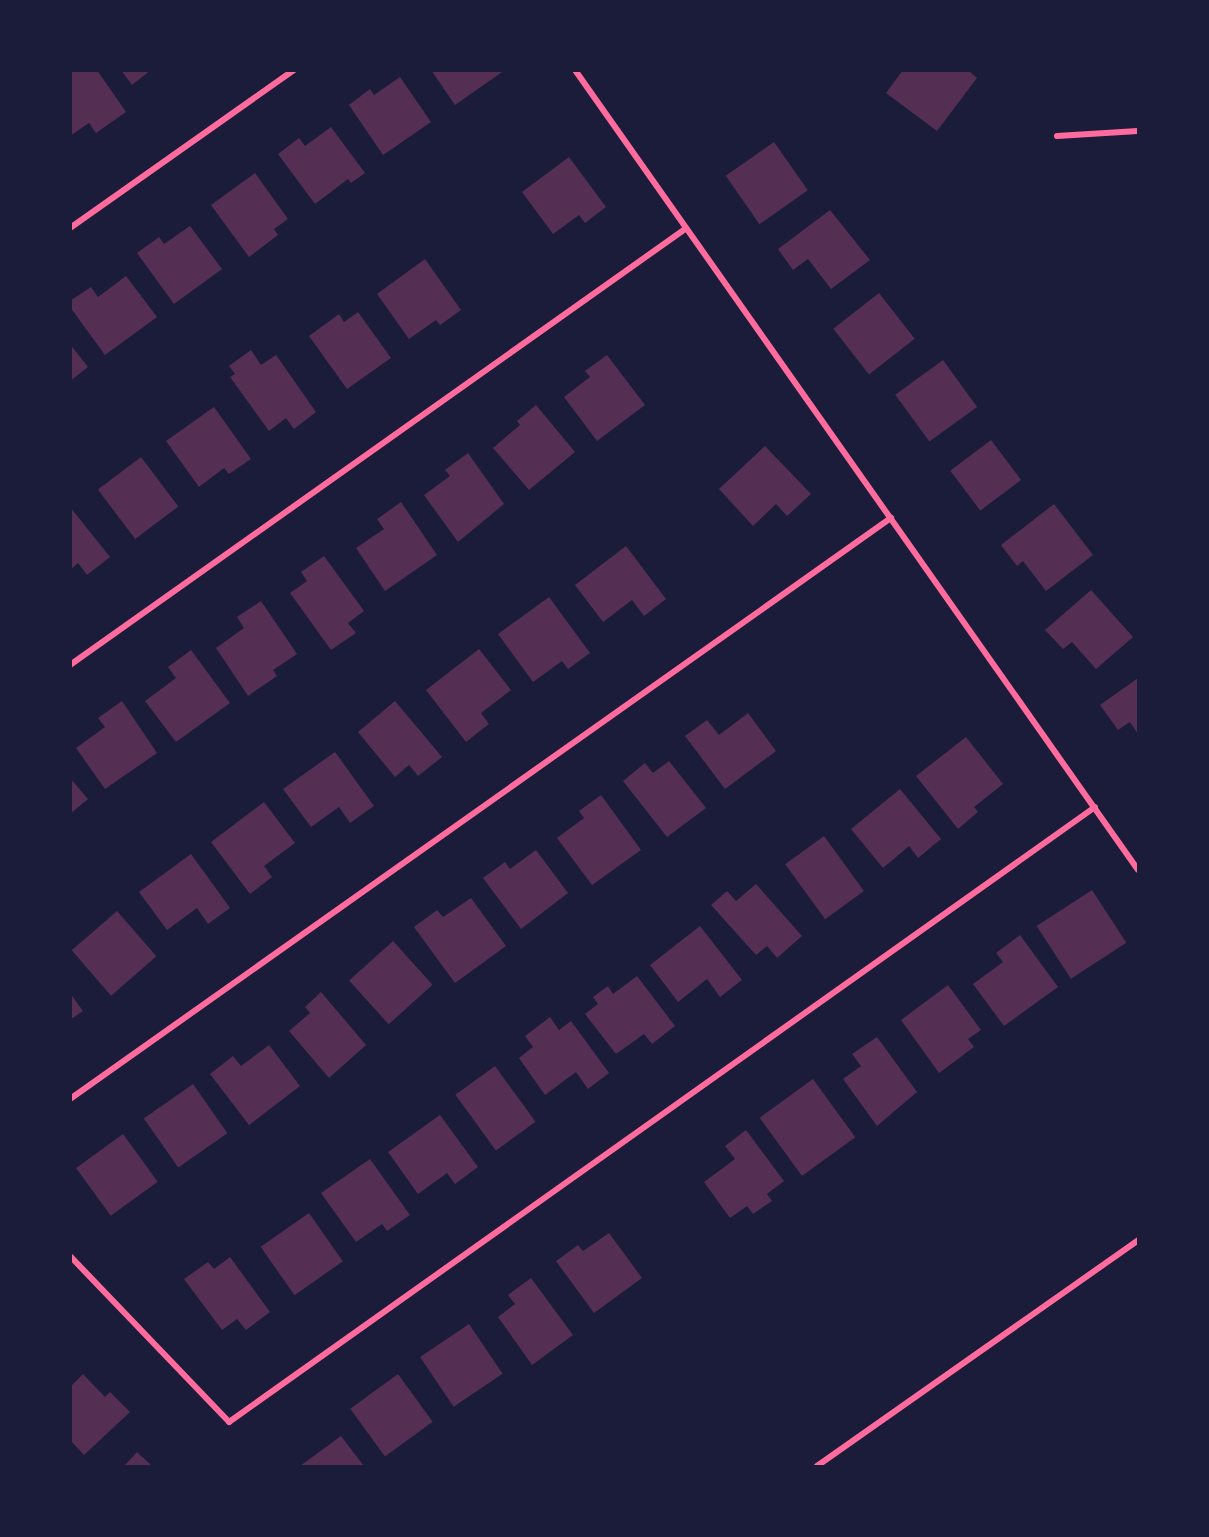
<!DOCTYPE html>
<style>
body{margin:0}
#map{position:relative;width:1209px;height:1537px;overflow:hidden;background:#1b1b3a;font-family:"Space Grotesk",sans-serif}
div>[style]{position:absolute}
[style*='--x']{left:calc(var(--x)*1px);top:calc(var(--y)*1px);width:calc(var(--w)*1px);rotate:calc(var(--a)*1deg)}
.building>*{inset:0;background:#542f53;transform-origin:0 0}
.minor>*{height:6px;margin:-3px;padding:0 3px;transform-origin:3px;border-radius:3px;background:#ff6b9d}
span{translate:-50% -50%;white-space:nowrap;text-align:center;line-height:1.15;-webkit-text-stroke:4.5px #1b1b3a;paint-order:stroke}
.frame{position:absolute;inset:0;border:72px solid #1b1b3a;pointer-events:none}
</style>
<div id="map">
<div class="building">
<div style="clip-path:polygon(74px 70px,97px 70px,126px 112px,96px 133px,89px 123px,70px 136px,70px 73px)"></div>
<div style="clip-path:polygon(121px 70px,151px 70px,132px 85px)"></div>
<div style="clip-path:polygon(431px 70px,505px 70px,455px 105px)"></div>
<div style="clip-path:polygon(903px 70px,968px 70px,977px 78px,937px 131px,886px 93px)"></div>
<div style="clip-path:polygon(400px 77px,431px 122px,383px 155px,349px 105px,370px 89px,374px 95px)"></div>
<div style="clip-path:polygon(331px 127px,365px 173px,351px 183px,348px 179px,315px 204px,278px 154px,299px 138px,305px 146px)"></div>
<div style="left:774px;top:142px;width:59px;height:59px;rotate:55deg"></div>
<div style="clip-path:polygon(569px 157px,606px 207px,585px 223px,579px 215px,553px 234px,522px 192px)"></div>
<div style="clip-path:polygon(255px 173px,288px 219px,274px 229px,278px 235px,249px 257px,211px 205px)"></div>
<div style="clip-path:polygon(830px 210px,870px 260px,831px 289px,808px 259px,793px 270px,778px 249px)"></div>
<div style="clip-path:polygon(190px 226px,222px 269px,174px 304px,137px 253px,159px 237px,164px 244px)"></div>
<div style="clip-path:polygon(425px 259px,461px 310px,440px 325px,436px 320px,409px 339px,377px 294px)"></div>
<div style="clip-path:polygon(126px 276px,157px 317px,105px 355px,70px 307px,70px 301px,91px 287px,98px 297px)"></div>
<div style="left:879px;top:293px;width:58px;height:58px;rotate:52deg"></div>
<div style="clip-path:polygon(358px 312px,391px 358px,347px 389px,309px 336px,339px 314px,344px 322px)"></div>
<div style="clip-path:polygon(70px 344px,88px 367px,70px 381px)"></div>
<div style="clip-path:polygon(251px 350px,261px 365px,276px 355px,316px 412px,294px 429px,286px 418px,269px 431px,230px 377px,235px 374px,229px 366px)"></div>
<div style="clip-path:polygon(607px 355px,645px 405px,597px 441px,564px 397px,590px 377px,585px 371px)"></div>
<div style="left:943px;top:360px;width:58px;height:59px;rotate:54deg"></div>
<div style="clip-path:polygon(536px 405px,575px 452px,529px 490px,493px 448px,520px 425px,517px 421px)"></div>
<div style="clip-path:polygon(214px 407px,251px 459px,229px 474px,224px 468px,199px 487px,166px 441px)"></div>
<div style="left:991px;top:440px;width:50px;height:51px;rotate:53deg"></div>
<div style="clip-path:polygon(765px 446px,811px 494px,787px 516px,776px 504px,753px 526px,719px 489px)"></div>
<div style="clip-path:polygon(468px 453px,504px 504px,458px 542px,424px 495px,450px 476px,445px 470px)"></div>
<div style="left:141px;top:457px;width:62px;height:54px;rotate:53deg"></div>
<div style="clip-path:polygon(401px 502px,437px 555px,385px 591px,356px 548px,384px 529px,377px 519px)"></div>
<div style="clip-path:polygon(1054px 504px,1093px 555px,1046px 591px,1023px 561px,1017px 566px,1001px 545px)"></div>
<div style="clip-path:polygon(70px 507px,110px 557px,87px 575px,78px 563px,70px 570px)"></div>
<div style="clip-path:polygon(626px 546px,666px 599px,644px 616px,632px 600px,603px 622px,575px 585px)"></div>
<div style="clip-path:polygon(324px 556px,364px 611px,348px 623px,356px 633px,331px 650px,290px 593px,307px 581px,301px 572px)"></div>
<div style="clip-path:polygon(1091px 590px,1133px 637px,1096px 669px,1072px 642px,1063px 649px,1045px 630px)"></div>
<div style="clip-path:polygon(549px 597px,590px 653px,568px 669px,562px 661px,533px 682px,498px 634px)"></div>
<div style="clip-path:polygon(261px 601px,297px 654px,273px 670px,277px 676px,248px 696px,216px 648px,244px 628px,237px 617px)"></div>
<div style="clip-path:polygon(479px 649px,511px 690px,481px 713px,489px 724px,466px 742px,426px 690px)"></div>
<div style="clip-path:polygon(191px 650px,230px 703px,176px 742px,145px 701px,176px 678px,168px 667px)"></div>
<div style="clip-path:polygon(1138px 678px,1138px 734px,1130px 722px,1118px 730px,1100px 705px)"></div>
<div style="clip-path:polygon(122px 701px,157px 753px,105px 789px,76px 748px,105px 727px,98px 718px)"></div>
<div style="clip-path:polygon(395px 701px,442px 757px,418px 776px,409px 765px,395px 777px,358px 732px)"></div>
<div style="clip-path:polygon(748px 713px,776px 751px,725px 789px,685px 736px,707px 720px,719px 735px)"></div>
<div style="clip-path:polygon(966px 737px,1003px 784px,974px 807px,978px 812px,958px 829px,916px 776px)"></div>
<div style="clip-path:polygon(335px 752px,374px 806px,350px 823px,339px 807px,311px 827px,283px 789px)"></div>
<div style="clip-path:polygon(669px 761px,706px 808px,667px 837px,623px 781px,645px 763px,653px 773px)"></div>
<div style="clip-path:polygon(70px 778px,88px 799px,70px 814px)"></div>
<div style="clip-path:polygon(900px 789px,941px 839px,918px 858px,909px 846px,883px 868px,851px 829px)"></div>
<div style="clip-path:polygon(601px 795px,641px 850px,592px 885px,557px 838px,584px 818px,579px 811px)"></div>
<div style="clip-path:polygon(264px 802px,295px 843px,264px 866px,272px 877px,250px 894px,211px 842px)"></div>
<div style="left:824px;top:836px;width:68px;height:48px;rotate:54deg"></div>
<div style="clip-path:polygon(536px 850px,568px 893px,521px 929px,483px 878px,505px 862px,510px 869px)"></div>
<div style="clip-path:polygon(191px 854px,230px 908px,208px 924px,197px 908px,167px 930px,139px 892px)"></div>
<div style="clip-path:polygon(756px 884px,802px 936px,777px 958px,767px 946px,756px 955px,711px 905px,727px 891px,736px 901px)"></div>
<div style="left:1092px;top:890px;width:63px;height:66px;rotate:57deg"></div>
<div style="clip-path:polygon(471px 898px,506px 946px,455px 983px,414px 927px,437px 910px,443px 917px)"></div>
<div style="left:117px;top:911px;width:60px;height:60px;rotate:49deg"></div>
<div style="clip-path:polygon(700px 926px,742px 980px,720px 997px,707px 979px,678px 1002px,650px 965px)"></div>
<div style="clip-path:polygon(1020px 935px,1058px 987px,1004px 1026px,973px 984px,1003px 962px,996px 953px)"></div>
<div style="left:393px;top:941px;width:59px;height:59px;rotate:48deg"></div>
<div style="clip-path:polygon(637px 976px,675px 1026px,652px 1044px,644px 1034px,616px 1054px,585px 1014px,598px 1004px,593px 997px,608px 986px,613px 994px)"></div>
<div style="clip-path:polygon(948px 985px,981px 1030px,968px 1039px,974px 1047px,939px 1073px,901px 1020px)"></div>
<div style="clip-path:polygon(321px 992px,366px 1045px,329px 1078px,289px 1031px,310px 1013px,305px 1007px)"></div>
<div style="clip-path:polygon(70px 993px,83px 1011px,70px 1020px)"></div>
<div style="clip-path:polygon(550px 1017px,559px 1030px,571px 1021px,609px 1073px,588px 1089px,576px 1072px,545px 1095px,519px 1058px,533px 1047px,525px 1036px)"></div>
<div style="clip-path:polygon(877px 1037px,917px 1092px,877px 1126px,843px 1079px,861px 1066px,852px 1054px)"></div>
<div style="clip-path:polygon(269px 1045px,300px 1086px,249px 1125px,210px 1074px,233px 1056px,241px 1066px)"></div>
<div style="left:495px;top:1066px;width:69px;height:49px;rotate:54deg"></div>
<div style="left:813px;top:1079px;width:72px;height:66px;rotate:54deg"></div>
<div style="left:193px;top:1084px;width:60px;height:60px;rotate:55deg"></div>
<div style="clip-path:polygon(440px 1115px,478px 1167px,455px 1184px,447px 1173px,418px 1194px,388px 1152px)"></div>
<div style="clip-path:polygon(746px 1130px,784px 1181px,767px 1194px,772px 1201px,753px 1214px,747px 1206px,730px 1218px,704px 1182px,735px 1159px,725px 1146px)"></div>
<div style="left:123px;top:1134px;width:59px;height:58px;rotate:54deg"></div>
<div style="clip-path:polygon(370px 1159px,410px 1215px,387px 1231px,382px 1224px,356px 1242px,321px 1193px)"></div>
<div style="left:309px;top:1213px;width:59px;height:59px;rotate:55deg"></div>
<div style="clip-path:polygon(609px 1233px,642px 1278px,594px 1313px,556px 1261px,578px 1245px,583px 1251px)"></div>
<div style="clip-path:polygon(230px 1257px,270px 1312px,246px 1330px,237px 1319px,222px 1330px,184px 1279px,208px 1262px,214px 1269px)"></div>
<div style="clip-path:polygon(531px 1278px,573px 1335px,532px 1365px,498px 1317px,515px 1304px,508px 1295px)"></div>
<div style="left:469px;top:1324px;width:60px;height:59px;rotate:56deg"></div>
<div style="clip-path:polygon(83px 1374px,105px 1397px,110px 1392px,130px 1412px,84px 1455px,70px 1440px,70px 1387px)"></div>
<div style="left:398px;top:1374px;width:59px;height:59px;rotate:54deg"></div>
<div style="clip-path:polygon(341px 1436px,364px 1466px,300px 1466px)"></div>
<div style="clip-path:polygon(137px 1452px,152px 1466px,124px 1466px)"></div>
</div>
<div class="minor">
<div style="--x:575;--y:70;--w:978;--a:54.86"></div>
<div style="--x:1057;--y:136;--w:81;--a:-3.5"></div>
<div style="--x:70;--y:228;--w:274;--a:-35.2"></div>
<div style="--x:70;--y:665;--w:754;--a:-35.33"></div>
<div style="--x:70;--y:1099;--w:1006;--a:-35.29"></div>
<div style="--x:70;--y:1256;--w:230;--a:46.2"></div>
<div style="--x:229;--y:1422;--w:1062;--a:-35.38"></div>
<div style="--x:817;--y:1466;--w:393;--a:-35.1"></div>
</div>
<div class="frame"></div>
</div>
